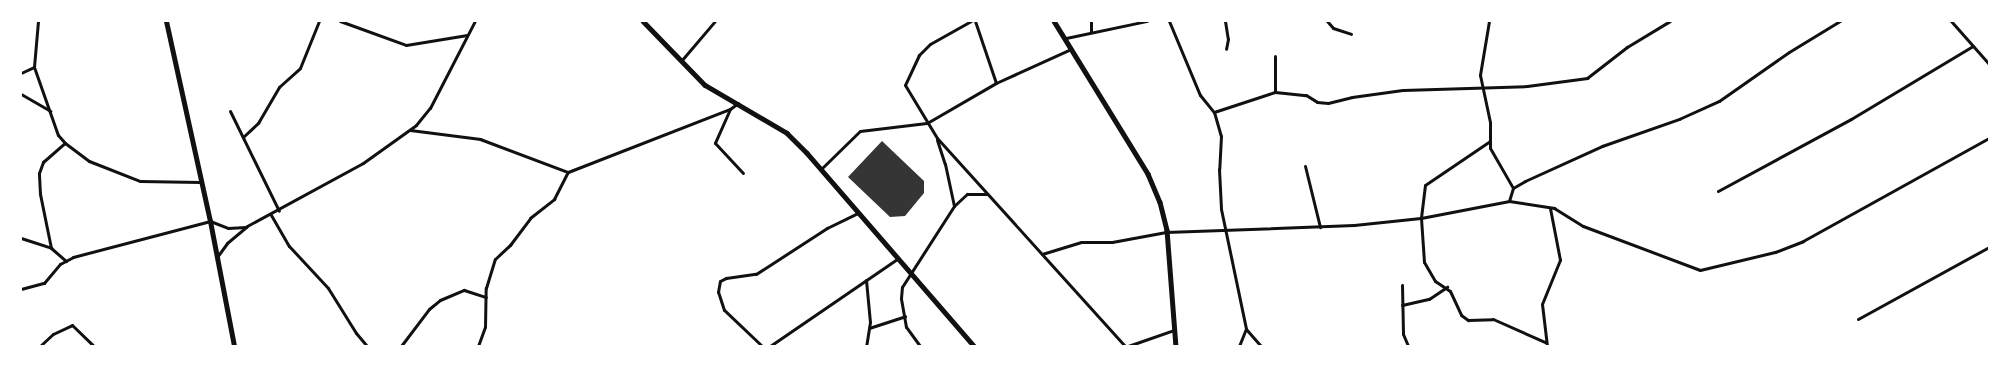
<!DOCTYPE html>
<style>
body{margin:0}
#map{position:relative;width:2010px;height:367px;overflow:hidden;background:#fff;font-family:Roboto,sans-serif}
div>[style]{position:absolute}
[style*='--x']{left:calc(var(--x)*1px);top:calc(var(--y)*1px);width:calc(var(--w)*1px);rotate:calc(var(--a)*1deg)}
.building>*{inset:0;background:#353535}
.minor>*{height:3px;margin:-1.5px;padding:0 1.5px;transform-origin:1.5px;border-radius:1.5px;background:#111}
.secondary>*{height:4.5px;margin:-2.25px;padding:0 2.25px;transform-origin:2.25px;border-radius:2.25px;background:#111}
.primary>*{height:5px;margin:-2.5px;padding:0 2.5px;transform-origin:2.5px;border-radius:2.5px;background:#111}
span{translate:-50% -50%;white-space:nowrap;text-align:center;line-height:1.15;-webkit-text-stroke:4px #fff;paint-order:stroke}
.frame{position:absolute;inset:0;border:22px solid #fff;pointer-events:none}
</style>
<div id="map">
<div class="building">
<div style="clip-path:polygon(882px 141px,924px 181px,924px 193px,905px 216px,890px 217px,848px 177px)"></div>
</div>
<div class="minor">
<div style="--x:38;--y:21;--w:46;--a:95"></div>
<div style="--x:34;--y:67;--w:72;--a:70.6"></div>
<div style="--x:58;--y:135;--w:11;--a:49"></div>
<div style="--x:65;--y:143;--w:30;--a:37"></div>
<div style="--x:89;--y:161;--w:55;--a:21.4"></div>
<div style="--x:140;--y:181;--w:60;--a:1"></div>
<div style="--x:340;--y:21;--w:70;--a:20"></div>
<div style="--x:406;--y:45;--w:62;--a:-9.3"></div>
<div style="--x:971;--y:21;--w:47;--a:150.7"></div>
<div style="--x:930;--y:44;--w:16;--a:135"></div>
<div style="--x:919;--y:55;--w:33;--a:115"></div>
<div style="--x:905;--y:85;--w:62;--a:58.9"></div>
<div style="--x:937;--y:138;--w:280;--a:47.9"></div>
<div style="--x:975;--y:21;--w:65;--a:71.3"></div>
<div style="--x:1091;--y:21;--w:10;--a:90"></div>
<div style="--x:1169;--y:21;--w:80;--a:67.3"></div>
<div style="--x:1200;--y:95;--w:22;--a:51"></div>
<div style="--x:1214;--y:112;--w:25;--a:74"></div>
<div style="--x:1221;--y:136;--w:33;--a:93"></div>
<div style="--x:1219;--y:169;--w:40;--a:87.1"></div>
<div style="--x:1221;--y:209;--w:123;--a:78.2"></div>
<div style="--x:1246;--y:329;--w:23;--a:49"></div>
<div style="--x:1225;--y:21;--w:18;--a:81"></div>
<div style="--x:1228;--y:39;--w:10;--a:101"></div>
<div style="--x:1327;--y:21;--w:9;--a:49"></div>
<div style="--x:1333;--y:28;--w:19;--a:18"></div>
<div style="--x:1489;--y:21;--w:55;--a:99.5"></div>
<div style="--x:1480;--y:75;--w:48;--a:78"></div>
<div style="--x:1490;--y:122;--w:26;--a:90"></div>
<div style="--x:1490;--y:148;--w:46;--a:60.1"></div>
<div style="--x:1951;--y:21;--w:57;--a:48.5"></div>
<div style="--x:1066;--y:38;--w:83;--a:-11.9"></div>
<div style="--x:1275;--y:56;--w:36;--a:90"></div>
<div style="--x:681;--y:61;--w:52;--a:-49.6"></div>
<div style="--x:21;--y:73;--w:14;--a:-25"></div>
<div style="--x:21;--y:94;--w:34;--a:30"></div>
<div style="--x:730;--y:109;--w:37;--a:114"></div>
<div style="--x:715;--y:143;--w:41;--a:47"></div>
<div style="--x:230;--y:111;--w:111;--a:63.9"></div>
<div style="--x:1214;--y:112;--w:64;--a:-18.2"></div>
<div style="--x:1275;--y:92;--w:31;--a:6"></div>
<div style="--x:1306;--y:95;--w:13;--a:32"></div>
<div style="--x:1317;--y:102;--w:11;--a:5"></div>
<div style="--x:1328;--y:103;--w:25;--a:-14"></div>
<div style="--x:1352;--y:97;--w:51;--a:-7.8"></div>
<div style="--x:1403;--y:90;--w:124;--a:-1.8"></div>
<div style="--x:1527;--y:86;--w:61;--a:-7.6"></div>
<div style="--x:1587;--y:78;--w:51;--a:-37.8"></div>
<div style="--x:1627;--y:47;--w:50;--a:-31.2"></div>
<div style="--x:410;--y:130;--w:71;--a:7.3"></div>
<div style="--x:480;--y:139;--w:94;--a:20.6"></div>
<div style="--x:568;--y:172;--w:174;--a:-21.3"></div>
<div style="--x:730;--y:109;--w:10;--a:-37"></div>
<div style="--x:243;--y:137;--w:21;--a:-43"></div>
<div style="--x:258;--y:123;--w:42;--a:-59.7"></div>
<div style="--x:279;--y:87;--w:28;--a:-42"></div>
<div style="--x:300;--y:68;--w:51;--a:-68"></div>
<div style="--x:937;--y:140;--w:25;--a:72"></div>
<div style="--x:945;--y:164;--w:43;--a:77.9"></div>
<div style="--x:1490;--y:141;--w:78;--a:145.9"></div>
<div style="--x:1425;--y:185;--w:33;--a:97"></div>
<div style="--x:1421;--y:218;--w:44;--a:86.1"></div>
<div style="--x:1424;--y:262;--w:22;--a:60"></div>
<div style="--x:1435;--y:281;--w:18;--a:34"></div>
<div style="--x:1450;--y:291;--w:26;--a:65"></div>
<div style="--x:1461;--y:315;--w:9;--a:36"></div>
<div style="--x:1468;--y:320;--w:25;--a:-2"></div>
<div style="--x:1493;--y:319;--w:57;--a:23.9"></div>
<div style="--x:1305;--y:166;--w:63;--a:76.2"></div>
<div style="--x:821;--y:169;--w:54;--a:-44.3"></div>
<div style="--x:860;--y:131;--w:67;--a:-6.8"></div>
<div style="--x:927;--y:123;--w:80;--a:-30.1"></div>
<div style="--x:996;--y:83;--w:82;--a:-24.4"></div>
<div style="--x:1718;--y:191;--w:151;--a:-28.4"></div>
<div style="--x:1851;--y:119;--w:142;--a:-30.9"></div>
<div style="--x:1509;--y:201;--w:14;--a:-73"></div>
<div style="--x:1513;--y:188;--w:14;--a:-30"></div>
<div style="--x:1525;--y:181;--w:85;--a:-24.4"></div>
<div style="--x:1602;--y:146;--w:82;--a:-19.3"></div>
<div style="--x:1679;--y:119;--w:44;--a:-24.2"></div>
<div style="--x:1719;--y:101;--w:85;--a:-35"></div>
<div style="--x:1789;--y:52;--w:60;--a:-31.3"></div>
<div style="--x:271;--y:215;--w:36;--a:60"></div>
<div style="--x:289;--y:246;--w:57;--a:47.1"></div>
<div style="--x:328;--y:288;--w:53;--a:58.1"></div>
<div style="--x:356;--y:333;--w:17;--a:50"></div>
<div style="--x:21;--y:238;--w:32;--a:18"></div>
<div style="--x:51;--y:248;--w:20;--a:41"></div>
<div style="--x:51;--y:248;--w:55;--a:-101.5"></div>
<div style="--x:40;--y:194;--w:21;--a:-93"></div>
<div style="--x:39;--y:173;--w:12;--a:-70"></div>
<div style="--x:43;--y:162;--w:29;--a:-41"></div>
<div style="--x:1042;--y:254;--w:41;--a:-17.1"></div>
<div style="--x:1081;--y:242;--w:31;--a:0"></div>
<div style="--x:1112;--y:242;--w:55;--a:-10.5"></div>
<div style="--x:1166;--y:232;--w:188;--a:-2.1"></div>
<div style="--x:1354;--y:225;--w:67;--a:-6"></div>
<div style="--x:1421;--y:218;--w:90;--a:-10.9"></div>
<div style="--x:1509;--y:201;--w:46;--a:8.8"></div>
<div style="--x:1554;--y:208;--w:34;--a:32"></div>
<div style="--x:1583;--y:226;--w:125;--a:20.6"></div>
<div style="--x:1700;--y:270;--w:77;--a:-13.5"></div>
<div style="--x:1775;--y:252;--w:30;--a:-21"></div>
<div style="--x:1803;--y:241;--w:213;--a:-29"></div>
<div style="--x:217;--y:257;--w:17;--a:-54"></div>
<div style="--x:227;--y:243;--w:26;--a:-40"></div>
<div style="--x:247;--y:226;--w:132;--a:-28.5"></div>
<div style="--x:363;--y:163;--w:65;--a:-35.6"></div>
<div style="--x:416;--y:125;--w:22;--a:-51"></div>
<div style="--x:430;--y:108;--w:98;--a:-62.7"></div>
<div style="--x:866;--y:280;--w:42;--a:84.6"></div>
<div style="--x:870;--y:322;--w:24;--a:99"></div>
<div style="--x:1402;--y:285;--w:49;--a:88.8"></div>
<div style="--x:1403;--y:334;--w:13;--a:67"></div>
<div style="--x:21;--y:289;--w:24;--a:-15"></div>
<div style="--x:44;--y:283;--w:25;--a:-50"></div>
<div style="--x:60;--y:264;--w:15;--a:-28"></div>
<div style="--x:73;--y:257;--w:142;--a:-14.7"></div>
<div style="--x:210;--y:221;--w:19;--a:21"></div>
<div style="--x:228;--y:228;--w:18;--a:-3"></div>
<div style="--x:1402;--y:305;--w:28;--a:-13"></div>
<div style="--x:1429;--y:299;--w:22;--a:-34"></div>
<div style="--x:1858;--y:319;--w:149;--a:-28.8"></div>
<div style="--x:869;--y:328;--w:38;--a:-18"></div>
<div style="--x:40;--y:346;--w:18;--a:-43"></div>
<div style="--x:53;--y:334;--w:21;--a:-25"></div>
<div style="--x:72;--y:325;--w:30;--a:44"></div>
<div style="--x:401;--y:346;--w:46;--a:-52.9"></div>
<div style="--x:429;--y:309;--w:14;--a:-39"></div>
<div style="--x:440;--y:300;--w:26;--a:-23"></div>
<div style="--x:464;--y:290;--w:23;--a:18"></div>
<div style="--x:478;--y:346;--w:20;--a:-70"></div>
<div style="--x:485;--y:327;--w:39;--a:-89"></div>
<div style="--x:486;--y:288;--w:30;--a:-73"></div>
<div style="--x:495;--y:259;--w:21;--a:-43"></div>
<div style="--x:510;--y:245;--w:34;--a:-53"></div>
<div style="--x:530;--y:218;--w:31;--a:-38"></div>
<div style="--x:554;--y:199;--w:30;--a:-63"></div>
<div style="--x:762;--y:346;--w:52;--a:-136.5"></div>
<div style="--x:724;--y:310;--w:19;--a:-108"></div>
<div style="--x:718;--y:292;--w:11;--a:-80"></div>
<div style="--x:720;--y:281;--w:7;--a:-27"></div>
<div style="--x:726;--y:278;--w:30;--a:-8"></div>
<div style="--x:756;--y:274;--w:85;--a:-32.9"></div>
<div style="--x:827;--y:228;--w:34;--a:-26"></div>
<div style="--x:770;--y:346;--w:154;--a:-34.4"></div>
<div style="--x:920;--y:346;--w:24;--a:-126"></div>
<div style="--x:906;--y:327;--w:29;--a:-100"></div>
<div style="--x:901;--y:298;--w:11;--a:-85"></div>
<div style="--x:902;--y:287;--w:96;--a:-57.3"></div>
<div style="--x:954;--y:206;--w:18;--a:-43"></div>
<div style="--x:967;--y:194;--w:20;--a:0"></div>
<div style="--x:1128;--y:346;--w:49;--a:-19.2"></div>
<div style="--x:1239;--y:346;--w:18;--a:-68"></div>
<div style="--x:1547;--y:346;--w:42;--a:-96.8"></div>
<div style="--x:1542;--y:304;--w:48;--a:-67.8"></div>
<div style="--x:1560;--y:260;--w:53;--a:-100.9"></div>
</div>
<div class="secondary">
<div style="--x:643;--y:21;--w:89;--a:45.9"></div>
<div style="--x:705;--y:85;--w:95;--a:30.3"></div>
<div style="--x:787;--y:133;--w:28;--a:45"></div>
<div style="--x:807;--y:153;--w:255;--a:49.1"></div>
<div style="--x:1054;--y:21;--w:180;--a:58.4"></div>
<div style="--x:1148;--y:174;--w:30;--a:67"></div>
<div style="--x:1160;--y:202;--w:29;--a:76"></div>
<div style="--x:1167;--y:230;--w:116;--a:85.6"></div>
</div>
<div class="primary">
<div style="--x:166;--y:21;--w:205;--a:77.6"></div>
<div style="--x:210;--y:221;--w:127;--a:79.1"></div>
</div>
<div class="frame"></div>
</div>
